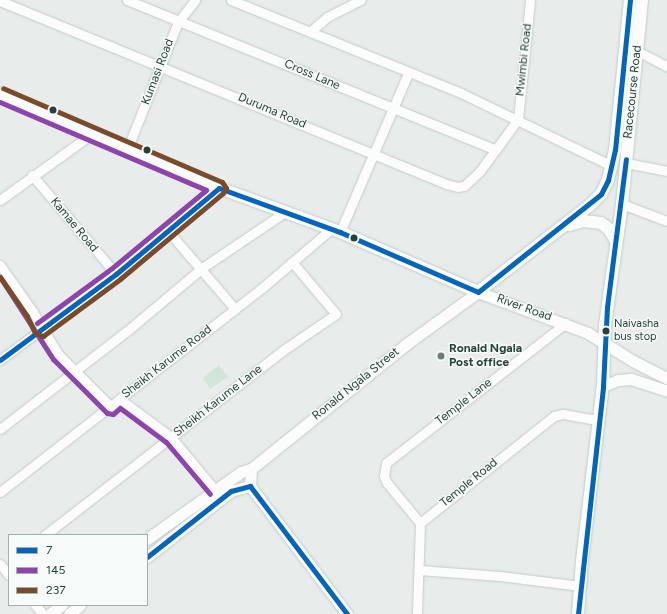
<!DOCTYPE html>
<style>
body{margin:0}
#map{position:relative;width:667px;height:614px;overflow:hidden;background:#e8edeb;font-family:Figtree,sans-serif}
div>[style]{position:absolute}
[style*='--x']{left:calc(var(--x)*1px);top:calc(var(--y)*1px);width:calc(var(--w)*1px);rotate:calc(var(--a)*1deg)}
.green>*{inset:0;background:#d1e6d8}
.roads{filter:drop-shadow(0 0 1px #c5cac8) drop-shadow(0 0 1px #c5cac8)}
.minor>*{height:9px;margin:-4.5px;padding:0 4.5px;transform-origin:4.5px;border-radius:4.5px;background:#fcfcfc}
.tertiary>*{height:11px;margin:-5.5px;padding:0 5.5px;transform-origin:5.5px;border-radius:5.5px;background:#fcfcfc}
.secondary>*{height:12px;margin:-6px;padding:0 6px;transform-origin:6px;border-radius:6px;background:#fcfcfc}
.bus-1>*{height:5px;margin:-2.5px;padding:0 2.5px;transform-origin:2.5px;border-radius:2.5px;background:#0065bd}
.bus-2>*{height:5px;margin:-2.5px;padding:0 2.5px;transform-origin:2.5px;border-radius:2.5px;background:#8e44ad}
.bus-3>*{height:5px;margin:-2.5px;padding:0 2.5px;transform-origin:2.5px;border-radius:2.5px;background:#7a4b2a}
.dots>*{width:11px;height:11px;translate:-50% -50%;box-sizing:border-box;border:2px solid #f7fbf9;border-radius:50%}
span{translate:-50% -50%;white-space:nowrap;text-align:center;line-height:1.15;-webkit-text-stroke:3px #f7fbf9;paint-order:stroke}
.bus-label{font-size:11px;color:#24423a}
.left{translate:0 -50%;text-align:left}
.street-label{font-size:12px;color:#24423a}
.poi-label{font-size:12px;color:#24423a;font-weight:700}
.legend{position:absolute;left:8px;top:534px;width:140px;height:72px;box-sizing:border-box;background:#f7fbf9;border:1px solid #a3b1ad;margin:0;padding:5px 7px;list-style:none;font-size:12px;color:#24423a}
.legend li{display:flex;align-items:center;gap:8px;height:20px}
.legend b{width:20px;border:1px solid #a3b1ad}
</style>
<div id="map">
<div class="green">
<div style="clip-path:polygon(219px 365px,228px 377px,210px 389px,203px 378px)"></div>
</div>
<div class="roads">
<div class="minor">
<div style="--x:127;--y:0;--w:398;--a:22.1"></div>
<div style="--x:231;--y:0;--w:248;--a:22"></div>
<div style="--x:461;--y:93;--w:168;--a:25.8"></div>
<div style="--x:0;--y:1;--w:482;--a:22.3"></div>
<div style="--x:446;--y:184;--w:12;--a:14"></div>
<div style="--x:458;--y:187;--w:6;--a:-9"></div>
<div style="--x:464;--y:186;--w:22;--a:-43"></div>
<div style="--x:480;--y:171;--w:64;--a:-53.8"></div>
<div style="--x:518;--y:119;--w:120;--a:-84.2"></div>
<div style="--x:311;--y:31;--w:21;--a:-41"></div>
<div style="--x:327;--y:17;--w:38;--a:-27"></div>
<div style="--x:637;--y:51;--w:34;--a:27"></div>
<div style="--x:128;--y:147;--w:135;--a:-68.2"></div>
<div style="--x:178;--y:22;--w:28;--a:-52"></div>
<div style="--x:626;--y:163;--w:42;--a:11"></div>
<div style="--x:32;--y:175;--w:130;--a:49.7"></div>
<div style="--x:0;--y:200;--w:115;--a:-35.8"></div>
<div style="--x:622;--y:204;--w:48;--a:20.7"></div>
<div style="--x:168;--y:231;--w:103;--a:49.3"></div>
<div style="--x:340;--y:232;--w:173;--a:-66.8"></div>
<div style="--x:0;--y:265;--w:57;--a:54.9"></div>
<div style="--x:33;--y:312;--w:49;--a:59.2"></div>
<div style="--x:58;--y:354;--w:75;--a:45"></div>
<div style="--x:0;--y:360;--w:144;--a:-36.6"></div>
<div style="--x:116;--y:274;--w:134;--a:-39.9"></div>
<div style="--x:120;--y:399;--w:64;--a:36.7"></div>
<div style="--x:171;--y:437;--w:69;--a:50.3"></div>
<div style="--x:0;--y:429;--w:160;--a:-37.7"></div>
<div style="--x:127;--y:331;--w:98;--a:-40"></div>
<div style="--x:202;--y:268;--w:100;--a:-34"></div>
<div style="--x:0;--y:492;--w:332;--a:-37.9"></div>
<div style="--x:262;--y:288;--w:91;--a:-40.5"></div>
<div style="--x:420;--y:523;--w:52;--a:-129.5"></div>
<div style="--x:387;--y:483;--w:8;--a:-113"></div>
<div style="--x:384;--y:476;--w:13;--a:-81"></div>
<div style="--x:386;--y:463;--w:228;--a:-37.9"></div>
<div style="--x:45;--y:535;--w:300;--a:-37.8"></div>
<div style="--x:282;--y:351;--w:65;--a:-34.4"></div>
<div style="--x:336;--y:314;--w:68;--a:-130.2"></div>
<div style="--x:0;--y:564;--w:14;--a:51"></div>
<div style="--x:419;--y:570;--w:81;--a:4.2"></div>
<div style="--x:500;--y:576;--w:81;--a:7.1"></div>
<div style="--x:35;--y:605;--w:12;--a:48"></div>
<div style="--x:417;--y:614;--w:91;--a:-88.1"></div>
<div style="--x:420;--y:523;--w:171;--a:-38.6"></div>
<div style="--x:554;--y:416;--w:9;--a:-13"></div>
<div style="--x:563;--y:414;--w:36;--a:10"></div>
</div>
<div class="tertiary">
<div style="--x:603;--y:386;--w:16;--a:-22"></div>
<div style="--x:618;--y:380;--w:13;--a:-4"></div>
<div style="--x:631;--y:379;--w:38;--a:18"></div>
<div style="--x:251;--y:469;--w:17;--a:93"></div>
<div style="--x:250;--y:486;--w:161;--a:52.8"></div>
<div style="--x:147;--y:539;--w:115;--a:-35.5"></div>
<div style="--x:241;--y:472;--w:10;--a:-17"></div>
<div style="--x:251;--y:469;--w:198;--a:-38.8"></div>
<div style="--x:405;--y:345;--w:90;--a:-36"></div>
<div style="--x:478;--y:292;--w:117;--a:20.4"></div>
<div style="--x:588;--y:333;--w:53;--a:31.9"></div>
<div style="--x:633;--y:361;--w:38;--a:27"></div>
<div style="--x:147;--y:557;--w:107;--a:-38.2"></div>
<div style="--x:231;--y:491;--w:20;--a:-15"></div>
<div style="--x:50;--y:614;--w:15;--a:-37"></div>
<div style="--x:69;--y:614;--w:14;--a:-39"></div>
</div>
<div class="secondary">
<div style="--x:0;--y:94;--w:238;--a:23.2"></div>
<div style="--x:219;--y:188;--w:129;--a:20"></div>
<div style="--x:340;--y:232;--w:150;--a:23.5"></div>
<div style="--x:478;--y:292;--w:142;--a:-37.8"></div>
<div style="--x:590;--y:205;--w:16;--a:-45"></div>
<div style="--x:601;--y:194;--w:16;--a:-63"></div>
<div style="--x:608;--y:180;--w:31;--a:-77"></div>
<div style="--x:615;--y:150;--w:151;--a:-84.3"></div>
<div style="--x:569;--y:225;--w:15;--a:-16"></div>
<div style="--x:583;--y:221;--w:18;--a:6"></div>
<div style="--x:601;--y:223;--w:10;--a:37"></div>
<div style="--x:609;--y:229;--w:14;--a:60"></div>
<div style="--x:578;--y:614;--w:53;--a:-85.7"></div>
<div style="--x:582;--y:561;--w:176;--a:-83.2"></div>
<div style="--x:603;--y:386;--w:61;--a:-88.1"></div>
<div style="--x:605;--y:325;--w:122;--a:-82"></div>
<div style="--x:622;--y:204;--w:205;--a:-84.4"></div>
</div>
</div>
<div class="bus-1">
<div style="--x:0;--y:360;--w:144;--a:-36.6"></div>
<div style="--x:116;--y:274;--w:134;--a:-39.9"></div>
<div style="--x:219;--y:188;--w:129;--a:20"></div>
<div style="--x:340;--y:232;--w:150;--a:23.5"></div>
<div style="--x:478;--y:292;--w:157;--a:-38.5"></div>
<div style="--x:601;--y:194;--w:16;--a:-63"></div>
<div style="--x:608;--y:180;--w:31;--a:-77"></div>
<div style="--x:615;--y:150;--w:151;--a:-84.3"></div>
<div style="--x:147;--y:557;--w:107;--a:-38.2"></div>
<div style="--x:231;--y:491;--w:20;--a:-15"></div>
<div style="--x:250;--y:486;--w:161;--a:52.8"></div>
<div style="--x:578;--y:614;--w:229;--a:-83.7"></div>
<div style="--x:603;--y:386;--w:79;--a:-87.1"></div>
<div style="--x:607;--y:307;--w:149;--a:-82.7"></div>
</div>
<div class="bus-2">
<div style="--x:0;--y:102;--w:224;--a:23.1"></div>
<div style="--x:206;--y:190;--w:122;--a:140.3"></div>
<div style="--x:112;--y:268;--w:93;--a:143.7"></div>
<div style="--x:0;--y:277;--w:98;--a:57.1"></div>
<div style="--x:53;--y:359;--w:76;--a:45"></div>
<div style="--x:107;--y:413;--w:6;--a:9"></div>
<div style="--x:113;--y:414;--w:9;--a:-41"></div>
<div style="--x:120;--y:408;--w:57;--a:36.5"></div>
<div style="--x:166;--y:442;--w:68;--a:49.8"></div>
</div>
<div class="bus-3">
<div style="--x:0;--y:277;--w:47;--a:55.3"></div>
<div style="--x:27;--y:316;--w:19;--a:65"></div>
<div style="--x:35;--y:333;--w:9;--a:21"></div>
<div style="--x:43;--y:336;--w:96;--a:-36.5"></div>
<div style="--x:120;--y:279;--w:134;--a:-39.9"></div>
<div style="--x:223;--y:193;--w:6;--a:-59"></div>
<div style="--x:226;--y:188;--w:7;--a:-124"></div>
<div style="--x:222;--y:182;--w:238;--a:-156.8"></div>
</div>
<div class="dots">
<div style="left:53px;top:110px;background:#24423a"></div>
<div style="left:147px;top:150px;background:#24423a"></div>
<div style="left:354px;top:238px;background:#24423a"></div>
<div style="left:606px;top:331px;background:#24423a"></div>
<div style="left:441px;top:356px;background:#697e78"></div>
</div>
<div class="bus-label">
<span class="left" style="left:614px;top:331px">Naivasha<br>bus stop</span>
</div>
<div class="street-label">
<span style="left:524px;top:60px;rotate:-84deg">Mwimbi Road</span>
<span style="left:158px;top:72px;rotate:-69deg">Kumasi Road</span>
<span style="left:312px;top:75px;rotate:23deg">Cross Lane</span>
<span style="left:633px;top:92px;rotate:-84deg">Racecourse Road</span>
<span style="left:272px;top:111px;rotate:23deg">Duruma Road</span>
<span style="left:74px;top:225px;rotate:50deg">Kamae Road</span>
<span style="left:524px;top:308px;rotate:20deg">River Road</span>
<span style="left:167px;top:362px;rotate:-38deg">Sheikh Karume Road</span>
<span style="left:356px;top:384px;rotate:-39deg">Ronald Ngala Street</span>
<span style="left:218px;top:401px;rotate:-38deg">Sheikh Karume Lane</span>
<span style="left:464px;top:402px;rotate:-38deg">Temple Lane</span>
<span style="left:469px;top:483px;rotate:-39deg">Temple Road</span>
</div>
<div class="poi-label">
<span class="left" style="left:449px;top:356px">Ronald Ngala<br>Post office</span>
</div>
<ul class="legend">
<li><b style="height:5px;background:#0065bd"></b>7</li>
<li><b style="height:5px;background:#8e44ad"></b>145</li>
<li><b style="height:5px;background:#7a4b2a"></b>237</li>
</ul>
</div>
